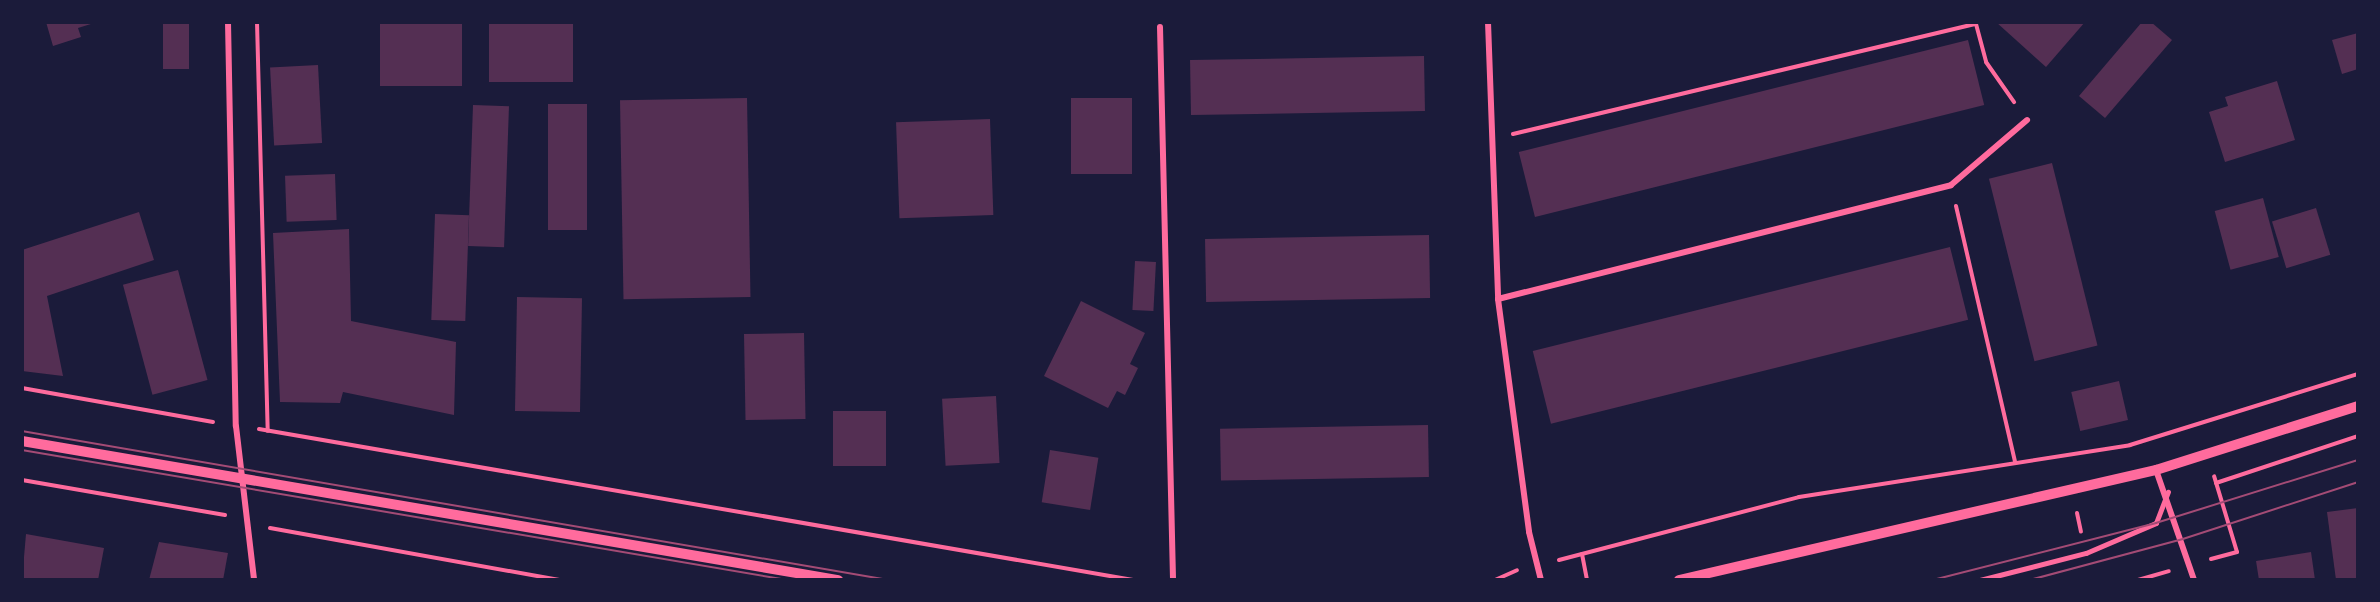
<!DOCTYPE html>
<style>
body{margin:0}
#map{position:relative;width:2380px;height:602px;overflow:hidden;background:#1b1b3a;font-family:Manrope,sans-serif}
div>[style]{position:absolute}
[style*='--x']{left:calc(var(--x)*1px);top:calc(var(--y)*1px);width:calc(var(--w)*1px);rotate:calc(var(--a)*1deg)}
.building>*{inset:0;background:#542f53;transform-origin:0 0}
.path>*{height:4px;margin:-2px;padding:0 2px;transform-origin:2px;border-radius:2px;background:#ff6b9d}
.service>*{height:4.5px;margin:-2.25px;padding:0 2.25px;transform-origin:2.25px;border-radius:2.25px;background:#ff6b9d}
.minor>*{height:6px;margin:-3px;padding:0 3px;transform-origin:3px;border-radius:3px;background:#ff6b9d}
.tertiary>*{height:10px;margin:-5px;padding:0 5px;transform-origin:5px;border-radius:5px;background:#ff6b9d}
.tram>*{height:1.5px;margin:-0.75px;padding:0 0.75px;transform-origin:0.75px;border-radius:0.75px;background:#a44b75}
span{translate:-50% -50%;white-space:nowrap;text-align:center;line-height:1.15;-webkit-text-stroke:5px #1b1b3a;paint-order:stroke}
.frame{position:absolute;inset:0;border:24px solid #1b1b3a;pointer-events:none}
</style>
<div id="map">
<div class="building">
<div style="clip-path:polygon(46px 22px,94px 22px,94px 23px,78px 28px,81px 37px,53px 46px)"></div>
<div style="left:163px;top:22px;width:26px;height:47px"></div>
<div style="left:380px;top:22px;width:82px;height:64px"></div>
<div style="left:489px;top:22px;width:84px;height:60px"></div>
<div style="clip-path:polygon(1996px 22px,2085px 22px,2046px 67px)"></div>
<div style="clip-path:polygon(2142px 22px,2151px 22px,2172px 40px,2105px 118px,2079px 96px)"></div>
<div style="clip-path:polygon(2358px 33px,2358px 69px,2342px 74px,2332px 40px)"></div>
<div style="left:1968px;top:40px;width:67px;height:463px;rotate:76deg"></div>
<div style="left:1424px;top:56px;width:55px;height:234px;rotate:89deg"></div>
<div style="left:318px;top:65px;width:78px;height:48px;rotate:87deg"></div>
<div style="clip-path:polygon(2277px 81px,2295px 140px,2225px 162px,2209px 112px,2228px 106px,2225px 97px)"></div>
<div style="left:747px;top:98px;width:199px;height:127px;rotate:89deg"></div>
<div style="left:1071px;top:98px;width:61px;height:76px"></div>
<div style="left:548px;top:104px;width:39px;height:126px"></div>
<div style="left:473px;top:105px;width:36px;height:141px;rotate:2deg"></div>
<div style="left:990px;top:119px;width:96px;height:94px;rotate:88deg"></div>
<div style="left:2052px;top:163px;width:188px;height:65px;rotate:76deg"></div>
<div style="left:335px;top:174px;width:46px;height:50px;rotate:88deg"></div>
<div style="left:2263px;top:198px;width:61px;height:50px;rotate:75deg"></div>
<div style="left:2316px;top:208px;width:49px;height:46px;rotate:73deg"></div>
<div style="clip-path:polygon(139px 212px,154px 260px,47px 296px,63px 376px,22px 371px,22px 250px)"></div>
<div style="left:435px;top:214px;width:34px;height:106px;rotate:2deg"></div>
<div style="clip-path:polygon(349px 229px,351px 321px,456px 342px,454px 415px,343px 392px,340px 403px,280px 402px,273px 233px)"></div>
<div style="left:1429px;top:235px;width:63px;height:224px;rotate:89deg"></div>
<div style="left:1950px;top:247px;width:75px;height:430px;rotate:76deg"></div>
<div style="left:1135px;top:261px;width:21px;height:49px;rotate:3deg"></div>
<div style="left:178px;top:270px;width:114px;height:57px;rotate:75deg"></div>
<div style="left:517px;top:297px;width:65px;height:114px;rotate:1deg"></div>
<div style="clip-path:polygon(1081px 301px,1145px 333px,1130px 364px,1138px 368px,1125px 395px,1117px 391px,1108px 408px,1044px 376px)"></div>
<div style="left:804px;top:333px;width:86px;height:60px;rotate:89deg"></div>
<div style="left:2119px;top:381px;width:40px;height:49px;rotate:77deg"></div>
<div style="left:996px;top:396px;width:67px;height:54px;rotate:87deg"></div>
<div style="left:886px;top:411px;width:55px;height:53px;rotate:90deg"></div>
<div style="left:1428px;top:425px;width:52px;height:208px;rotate:89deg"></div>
<div style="left:1050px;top:450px;width:49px;height:53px;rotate:9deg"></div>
<div style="clip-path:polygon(2358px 508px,2358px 580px,2336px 580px,2327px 512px)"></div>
<div style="clip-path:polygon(26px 534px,104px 548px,98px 580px,22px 580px)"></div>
<div style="clip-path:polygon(159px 542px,228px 553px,223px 580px,149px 580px)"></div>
<div style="clip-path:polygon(2311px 552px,2315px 580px,2259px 580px,2256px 561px)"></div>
</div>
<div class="path">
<div style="--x:257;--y:22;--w:409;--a:88.5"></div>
<div style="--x:1976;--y:24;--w:39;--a:75"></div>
<div style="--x:1986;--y:62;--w:49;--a:55"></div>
<div style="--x:1513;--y:134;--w:476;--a:-13.4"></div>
<div style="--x:1956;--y:206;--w:263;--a:77"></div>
<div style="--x:22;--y:388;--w:194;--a:10.1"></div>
<div style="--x:259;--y:429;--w:887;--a:9.8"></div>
<div style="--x:22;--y:480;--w:206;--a:9.8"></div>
<div style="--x:2216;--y:483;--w:150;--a:-18.3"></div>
<div style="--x:2077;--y:513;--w:19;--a:78"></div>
<div style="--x:270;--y:528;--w:294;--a:10.2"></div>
<div style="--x:1582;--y:554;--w:26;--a:79"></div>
<div style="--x:2211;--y:559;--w:27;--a:-15"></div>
<div style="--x:2237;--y:552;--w:79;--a:-106.8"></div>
<div style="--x:1559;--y:560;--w:248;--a:-14.7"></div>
<div style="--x:1799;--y:497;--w:335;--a:-8.9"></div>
<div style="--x:2130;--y:445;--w:239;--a:-17.3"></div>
<div style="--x:1495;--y:580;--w:24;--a:-24"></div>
<div style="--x:2138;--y:580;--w:32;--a:-16"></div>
</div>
<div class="service">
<div style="--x:1980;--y:580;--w:109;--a:-14.3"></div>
<div style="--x:2086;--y:553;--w:76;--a:-23.2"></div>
<div style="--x:2156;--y:523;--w:33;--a:-69"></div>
</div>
<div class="minor">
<div style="--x:228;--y:22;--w:404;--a:88.9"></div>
<div style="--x:236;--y:426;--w:155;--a:83.3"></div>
<div style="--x:1488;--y:22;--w:277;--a:87.9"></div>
<div style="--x:1498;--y:299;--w:235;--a:82.4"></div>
<div style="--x:1529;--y:532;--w:49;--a:76"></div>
<div style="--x:1160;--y:27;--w:553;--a:88.65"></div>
<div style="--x:1498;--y:299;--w:467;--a:-14.1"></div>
<div style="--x:1951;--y:185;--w:100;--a:-40.5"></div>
<div style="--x:2156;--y:470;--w:116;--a:70.9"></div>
</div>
<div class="tertiary">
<div style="--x:22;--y:441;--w:828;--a:9.67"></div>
<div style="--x:1679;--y:580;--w:490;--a:-13"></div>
<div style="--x:2156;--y:470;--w:212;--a:-17.6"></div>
</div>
<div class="tram">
<div style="--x:22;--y:431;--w:879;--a:9.76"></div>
<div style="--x:22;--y:450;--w:776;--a:9.64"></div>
<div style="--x:1933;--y:580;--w:230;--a:-14.3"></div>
<div style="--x:2156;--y:523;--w:212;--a:-17.3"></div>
<div style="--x:2030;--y:580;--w:158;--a:-15"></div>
<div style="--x:2183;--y:539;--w:184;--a:-18"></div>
</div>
<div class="frame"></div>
</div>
